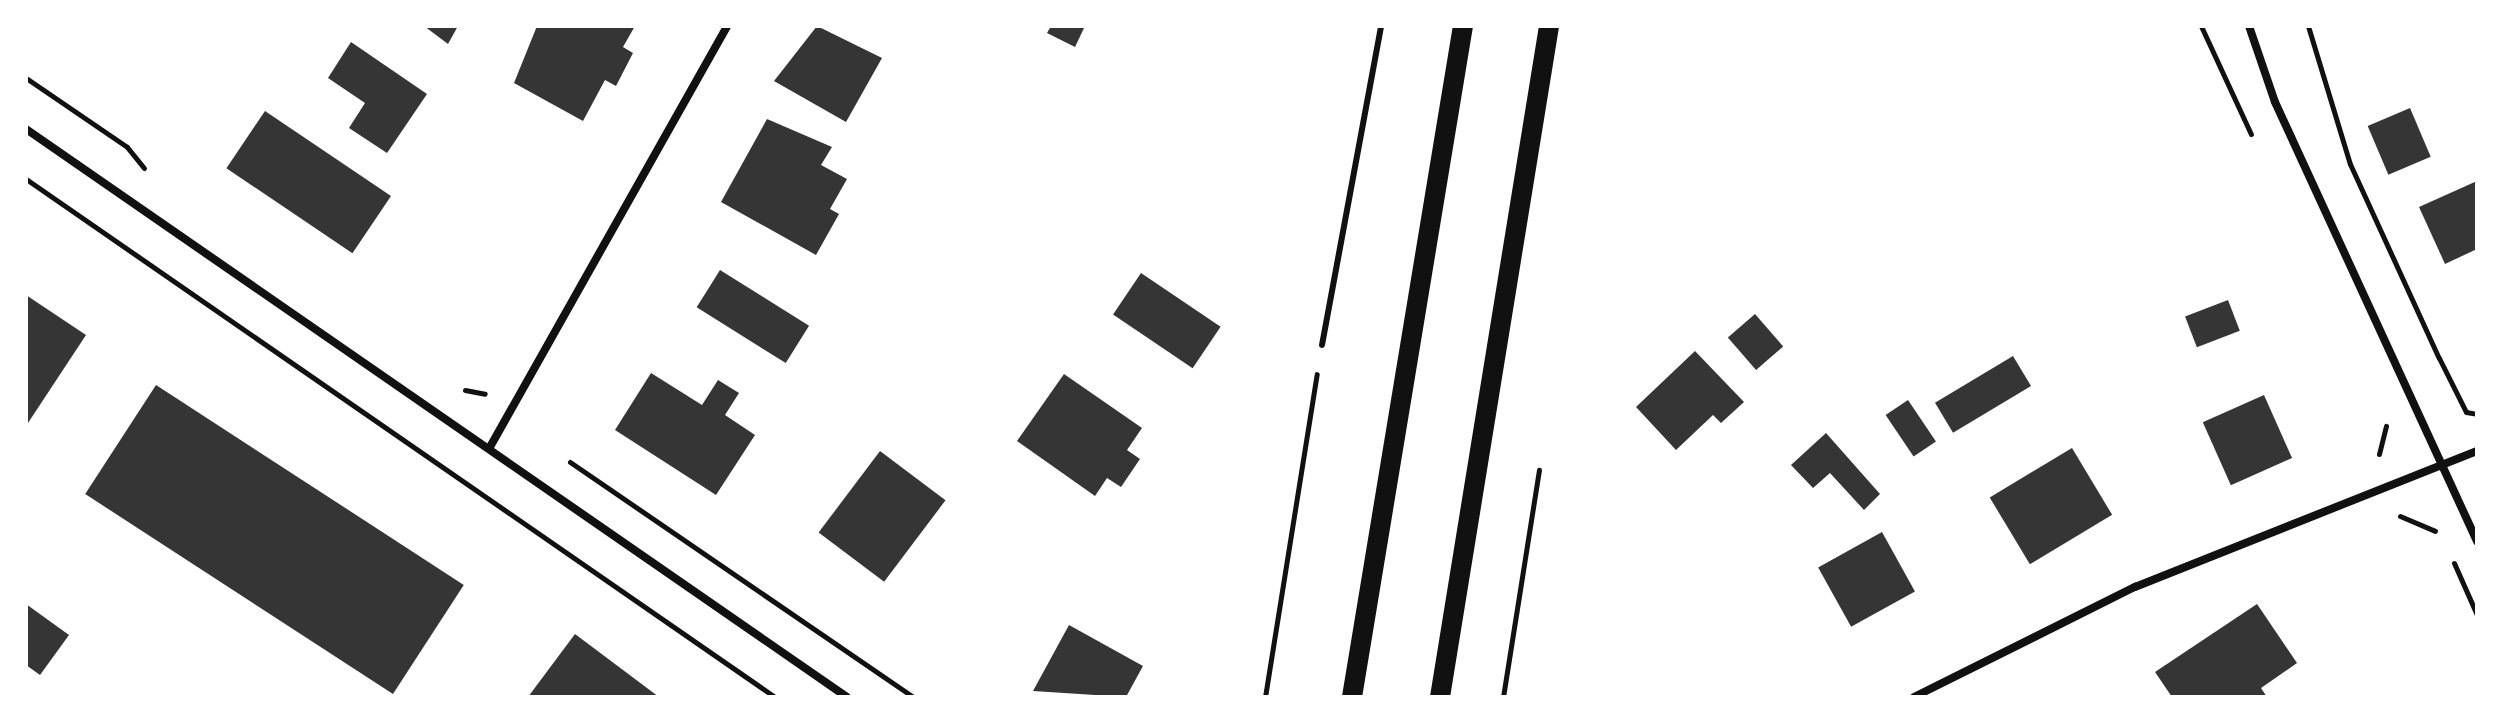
<!DOCTYPE html>
<style>
body{margin:0}
#map{position:relative;width:2503px;height:723px;overflow:hidden;background:#fff;font-family:"Space Grotesk",sans-serif}
div>[style]{position:absolute}
[style*='--x']{left:calc(var(--x)*1px);top:calc(var(--y)*1px);width:calc(var(--w)*1px);rotate:calc(var(--a)*1deg)}
.building>*{inset:0;background:#353535;transform-origin:0 0}
.path>*{height:5px;margin:-2.5px;padding:0 2.5px;transform-origin:2.5px;border-radius:2.5px;background:#111}
.service>*{height:6px;margin:-3px;padding:0 3px;transform-origin:3px;border-radius:3px;background:#111}
.minor>*{height:8px;margin:-4px;padding:0 4px;transform-origin:4px;border-radius:4px;background:#111}
.primary>*{height:20px;margin:-10px;padding:0 10px;transform-origin:10px;border-radius:10px;background:#111}
span{translate:-50% -50%;white-space:nowrap;text-align:center;line-height:1.15;-webkit-text-stroke:8px #fff;paint-order:stroke}
.frame{position:absolute;inset:0;border:28px solid #fff;pointer-events:none}
</style>
<div id="map">
<div class="building">
<div style="clip-path:polygon(424px 26px,458px 26px,448px 44px)"></div>
<div style="clip-path:polygon(537px 26px,635px 26px,623px 47px,633px 53px,616px 86px,605px 80px,583px 121px,514px 83px)"></div>
<div style="clip-path:polygon(817px 26px,882px 58px,846px 122px,774px 81px)"></div>
<div style="clip-path:polygon(1051px 26px,1085px 26px,1075px 47px,1047px 33px)"></div>
<div style="clip-path:polygon(351px 42px,427px 94px,387px 153px,349px 128px,365px 103px,328px 78px)"></div>
<div style="left:2410px;top:108px;width:53px;height:46px;rotate:67deg"></div>
<div style="left:265px;top:111px;width:152px;height:69px;rotate:34deg"></div>
<div style="clip-path:polygon(767px 119px,832px 147px,821px 165px,847px 179px,830px 209px,839px 214px,816px 255px,721px 202px)"></div>
<div style="clip-path:polygon(2477px 181px,2477px 249px,2445px 264px,2419px 207px)"></div>
<div style="left:720px;top:270px;width:105px;height:44px;rotate:32deg"></div>
<div style="left:1141px;top:273px;width:96px;height:50px;rotate:34deg"></div>
<div style="clip-path:polygon(26px 295px,86px 335px,26px 426px)"></div>
<div style="left:2228px;top:300px;width:33px;height:46px;rotate:69deg"></div>
<div style="left:1755px;top:314px;width:43px;height:36px;rotate:49deg"></div>
<div style="clip-path:polygon(1695px 351px,1744px 402px,1721px 423px,1713px 415px,1676px 450px,1636px 407px)"></div>
<div style="left:2013px;top:356px;width:35px;height:91px;rotate:59deg"></div>
<div style="clip-path:polygon(651px 373px,702px 405px,718px 380px,739px 393px,725px 415px,755px 435px,716px 495px,615px 430px)"></div>
<div style="clip-path:polygon(1064px 374px,1142px 428px,1127px 450px,1140px 459px,1121px 487px,1107px 478px,1095px 496px,1017px 441px)"></div>
<div style="left:156px;top:385px;width:367px;height:130px;rotate:33deg"></div>
<div style="left:2264px;top:395px;width:69px;height:67px;rotate:66deg"></div>
<div style="left:1908px;top:400px;width:50px;height:27px;rotate:56deg"></div>
<div style="clip-path:polygon(1826px 433px,1880px 494px,1864px 510px,1830px 473px,1813px 488px,1791px 465px)"></div>
<div style="left:2072px;top:448px;width:78px;height:96px;rotate:59deg"></div>
<div style="left:880px;top:451px;width:82px;height:102px;rotate:37deg"></div>
<div style="left:1882px;top:532px;width:68px;height:73px;rotate:61deg"></div>
<div style="clip-path:polygon(26px 604px,69px 635px,40px 675px,26px 665px)"></div>
<div style="clip-path:polygon(2257px 604px,2297px 663px,2261px 688px,2267px 697px,2172px 697px,2155px 672px)"></div>
<div style="clip-path:polygon(1069px 625px,1143px 666px,1126px 697px,1033px 691px)"></div>
<div style="clip-path:polygon(575px 634px,659px 697px,528px 697px)"></div>
</div>
<div class="path">
<div style="--x:2201;--y:26;--w:119;--a:65.2"></div>
<div style="--x:2308;--y:26;--w:144;--a:73.1"></div>
<div style="--x:2350;--y:164;--w:213;--a:65.4"></div>
<div style="--x:2439;--y:358;--w:60;--a:63.4"></div>
<div style="--x:2466;--y:412;--w:11;--a:10"></div>
<div style="--x:26;--y:78;--w:122;--a:34.3"></div>
<div style="--x:127;--y:147;--w:27;--a:51"></div>
<div style="--x:26;--y:179;--w:911;--a:34.67"></div>
<div style="--x:465;--y:390;--w:20;--a:11"></div>
<div style="--x:2379;--y:454;--w:29;--a:-76"></div>
<div style="--x:570;--y:462;--w:416;--a:34.4"></div>
<div style="--x:2400;--y:516;--w:38;--a:23"></div>
<div style="--x:2454;--y:563;--w:57;--a:66.1"></div>
<div style="--x:1265;--y:697;--w:327;--a:-80.9"></div>
<div style="--x:1503;--y:697;--w:230;--a:-81"></div>
</div>
<div class="service">
<div style="--x:1322;--y:345;--w:324;--a:-79.5"></div>
</div>
<div class="minor">
<div style="--x:2249;--y:26;--w:80;--a:71.1"></div>
<div style="--x:2275;--y:102;--w:484;--a:65.3"></div>
<div style="--x:26;--y:129;--w:998;--a:34.68"></div>
<div style="--x:490;--y:447;--w:483;--a:-60.6"></div>
<div style="--x:1914;--y:697;--w:247;--a:-26.5"></div>
<div style="--x:2135;--y:587;--w:368;--a:-21.7"></div>
</div>
<div class="primary">
<div style="--x:1352;--y:697;--w:680;--a:-80.61"></div>
<div style="--x:1440;--y:697;--w:680;--a:-80.77"></div>
</div>
<div class="frame"></div>
</div>
